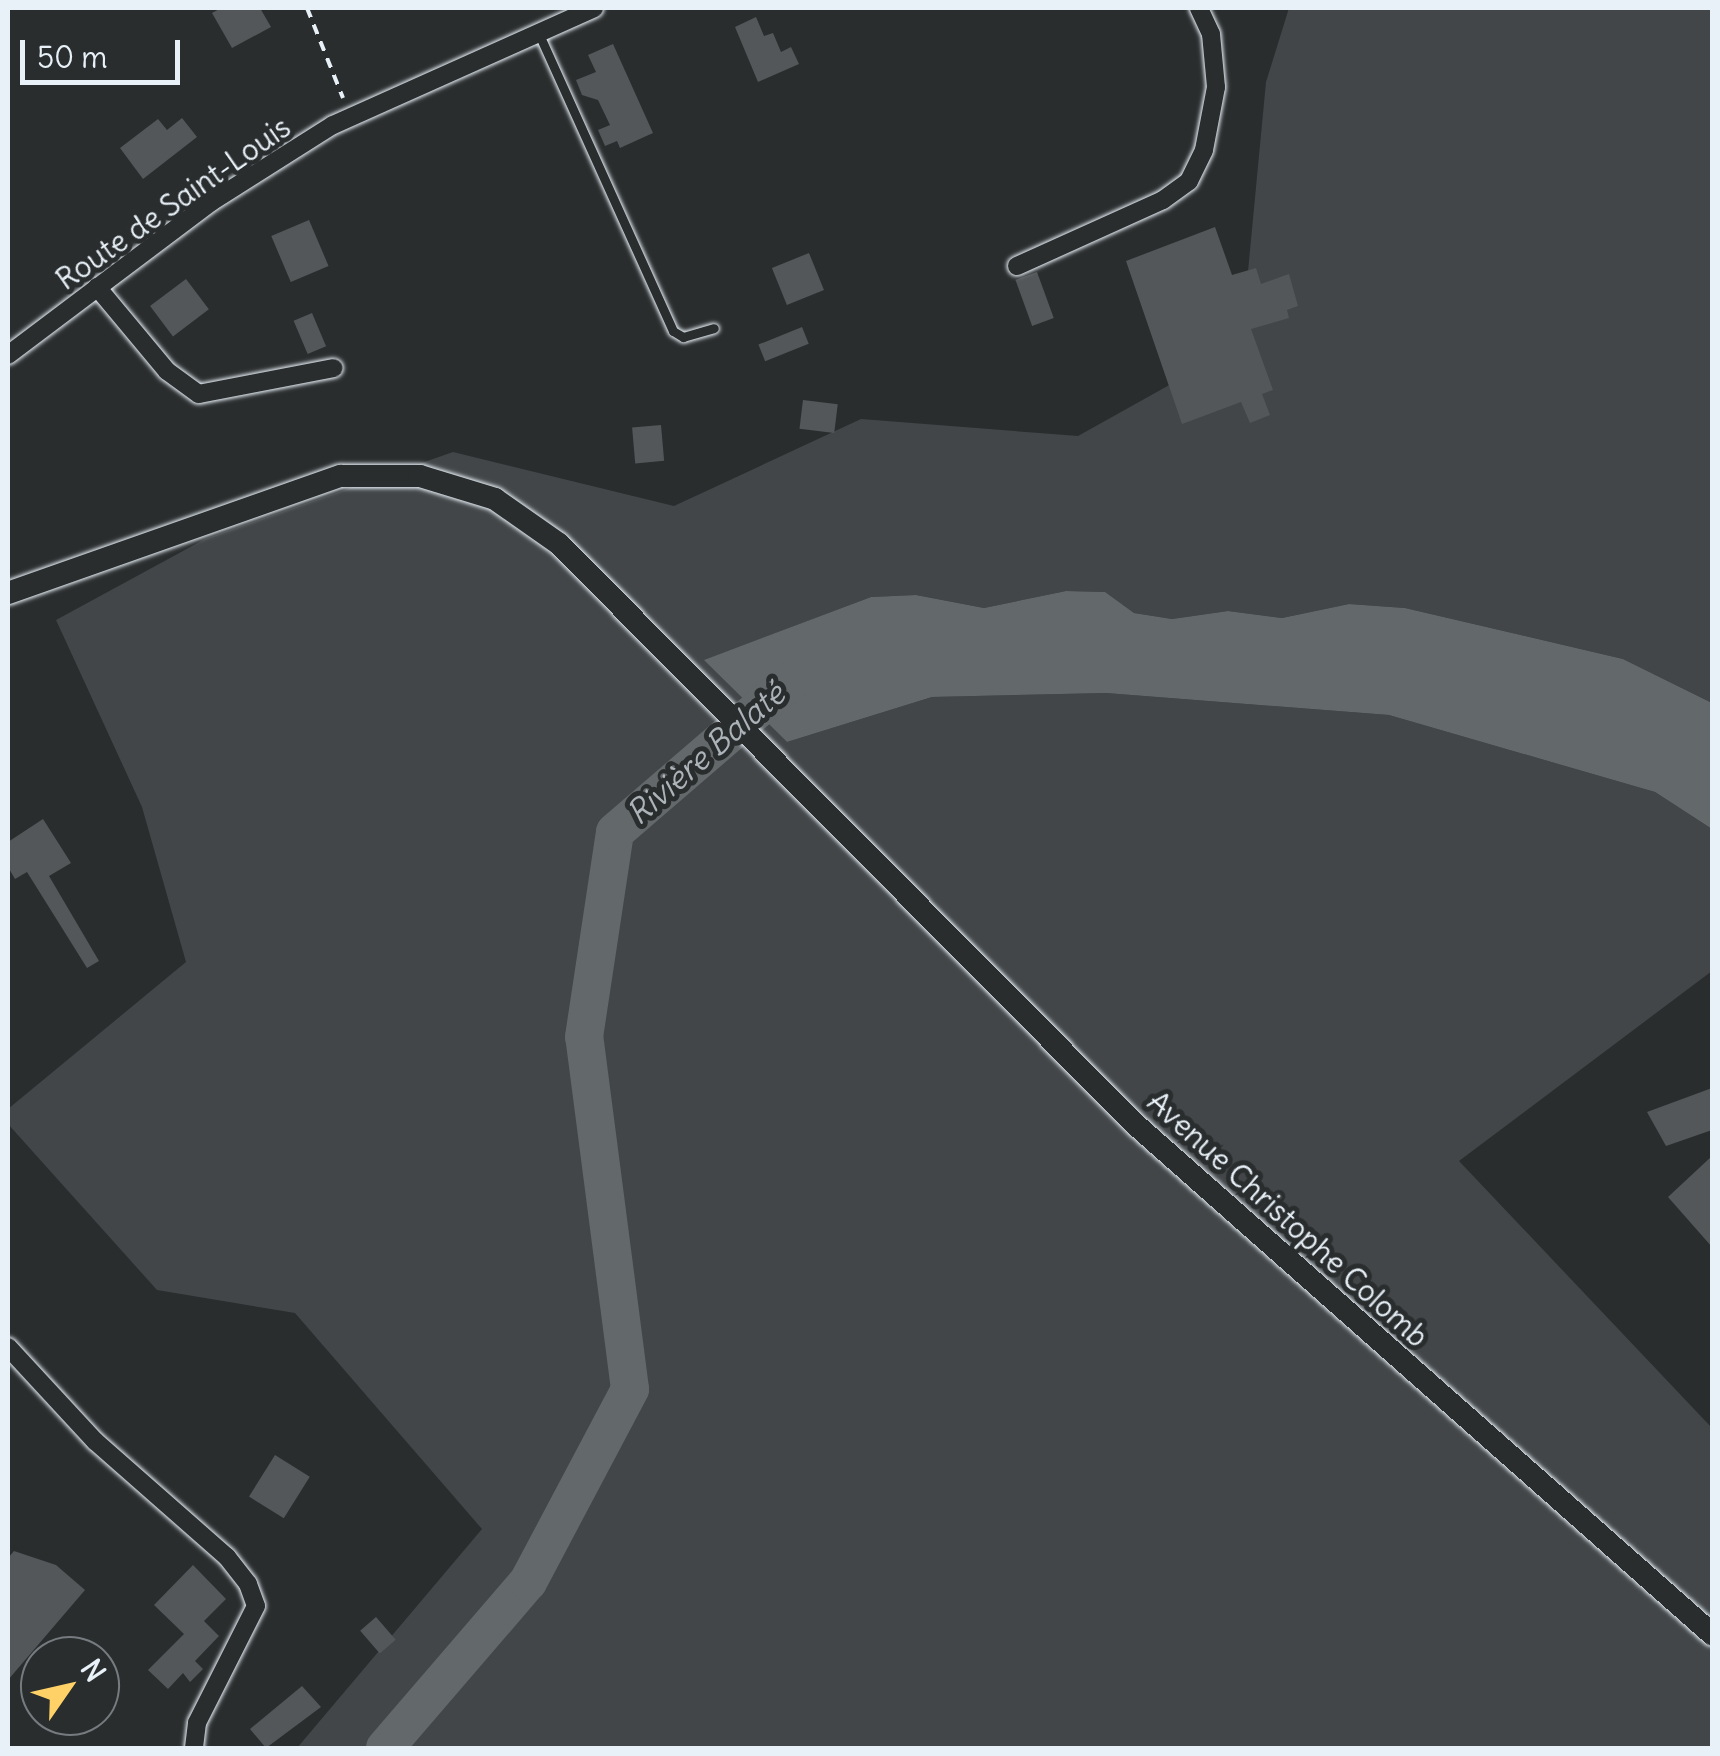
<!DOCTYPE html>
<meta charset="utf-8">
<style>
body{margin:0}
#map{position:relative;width:1720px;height:1756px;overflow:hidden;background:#2a2d2e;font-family:Delius,sans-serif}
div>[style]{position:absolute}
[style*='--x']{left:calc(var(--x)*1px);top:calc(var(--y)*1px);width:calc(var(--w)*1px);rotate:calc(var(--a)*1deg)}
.green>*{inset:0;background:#424648}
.water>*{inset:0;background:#63686b}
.river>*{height:38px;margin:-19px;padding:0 19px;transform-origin:19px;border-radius:19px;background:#63686b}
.building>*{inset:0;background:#535759;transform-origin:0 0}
.path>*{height:4px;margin-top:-2px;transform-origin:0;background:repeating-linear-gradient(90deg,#e8f1f8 0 10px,transparent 0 18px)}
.roads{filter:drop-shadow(0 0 2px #e8f1f8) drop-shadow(0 0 2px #e8f1f8)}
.service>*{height:9px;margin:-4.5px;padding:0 4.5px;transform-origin:4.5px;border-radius:4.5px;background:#2a2d2e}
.minor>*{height:18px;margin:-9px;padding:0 9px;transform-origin:9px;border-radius:9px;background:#2a2d2e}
.tertiary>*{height:22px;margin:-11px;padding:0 11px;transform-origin:11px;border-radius:11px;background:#2a2d2e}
span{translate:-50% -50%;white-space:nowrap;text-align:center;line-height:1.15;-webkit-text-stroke:10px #2a2d2e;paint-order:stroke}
.street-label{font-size:30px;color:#e8f1f8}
.water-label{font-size:32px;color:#acb3b9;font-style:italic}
.frame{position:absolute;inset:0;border:10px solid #e8f1f8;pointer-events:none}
.north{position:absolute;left:20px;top:1636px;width:100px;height:100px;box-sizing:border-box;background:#2a2d2e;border:2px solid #767b7f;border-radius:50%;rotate:56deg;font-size:28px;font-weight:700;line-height:40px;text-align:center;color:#e8f1f8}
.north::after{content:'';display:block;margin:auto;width:35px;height:45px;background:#ffd166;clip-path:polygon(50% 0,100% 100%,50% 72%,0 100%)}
.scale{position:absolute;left:20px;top:40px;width:160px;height:45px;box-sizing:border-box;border:5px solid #e8f1f8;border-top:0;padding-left:12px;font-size:30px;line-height:35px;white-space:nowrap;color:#e8f1f8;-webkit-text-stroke:8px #2a2d2e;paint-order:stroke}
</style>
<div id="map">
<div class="green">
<div style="clip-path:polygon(1289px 8px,1712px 8px,1712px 703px,1623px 659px,1405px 608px,1349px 604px,1282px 618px,1228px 611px,1172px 619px,1134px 613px,1104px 592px,1066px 591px,984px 608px,916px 595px,871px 597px,705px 660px,787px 742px,932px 697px,1106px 693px,1389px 715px,1655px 792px,1712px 829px,1712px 971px,1459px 1161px,1712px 1428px,1712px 1748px,297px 1748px,482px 1529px,295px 1313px,157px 1290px,8px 1124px,8px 1109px,186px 962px,142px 807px,56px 620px,205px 539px,453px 452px,674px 506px,861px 419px,1078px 436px,1241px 345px,1266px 82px)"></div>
</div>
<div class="water">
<div style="clip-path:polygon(1066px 591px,1105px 592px,1134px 613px,1172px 619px,1228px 611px,1282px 618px,1349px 604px,1405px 608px,1623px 659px,1712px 703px,1712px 829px,1655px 792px,1389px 715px,1106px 693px,932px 697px,787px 742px,704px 660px,871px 597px,916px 595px,984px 608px)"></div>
</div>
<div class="river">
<div style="--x:385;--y:1748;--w:219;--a:-49.3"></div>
<div style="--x:528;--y:1582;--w:218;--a:-62.1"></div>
<div style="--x:630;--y:1389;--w:355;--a:-97.4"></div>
<div style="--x:584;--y:1037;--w:207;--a:-81.4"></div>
<div style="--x:615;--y:832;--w:238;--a:-40.7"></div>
</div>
<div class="building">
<div style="clip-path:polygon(221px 8px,260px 8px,271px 27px,232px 48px,212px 13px)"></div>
<div style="clip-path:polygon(756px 17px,764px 36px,773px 33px,781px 52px,791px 47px,799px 64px,758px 82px,735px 27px)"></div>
<div style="clip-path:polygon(613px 44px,653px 133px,620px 148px,617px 141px,605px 146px,598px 130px,610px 125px,598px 100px,582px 95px,576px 80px,596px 72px,588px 55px)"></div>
<div style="clip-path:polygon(182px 118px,197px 137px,143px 179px,120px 148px,158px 119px,167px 130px)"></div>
<div style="left:309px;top:220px;width:50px;height:41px;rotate:67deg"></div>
<div style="clip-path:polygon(1215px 227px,1232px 275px,1256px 268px,1261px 284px,1289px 274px,1298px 306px,1287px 310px,1289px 318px,1251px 329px,1273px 390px,1262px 394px,1270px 415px,1250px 423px,1241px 402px,1182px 424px,1126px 261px)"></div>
<div style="left:809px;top:253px;width:40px;height:40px;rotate:68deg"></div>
<div style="left:1037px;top:272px;width:49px;height:23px;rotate:70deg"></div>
<div style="left:186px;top:279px;width:38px;height:45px;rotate:53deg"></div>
<div style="left:312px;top:313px;width:36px;height:20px;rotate:67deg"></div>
<div style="left:802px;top:327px;width:18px;height:47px;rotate:68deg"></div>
<div style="left:803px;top:400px;width:35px;height:29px;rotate:7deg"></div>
<div style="left:661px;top:425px;width:36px;height:29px;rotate:85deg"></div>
<div style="clip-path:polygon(43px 819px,71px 863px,49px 876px,99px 961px,87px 968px,27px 872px,15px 879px,8px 867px,8px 842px)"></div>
<div style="clip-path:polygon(1712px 1088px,1712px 1130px,1666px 1146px,1647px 1112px)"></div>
<div style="clip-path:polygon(1712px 1156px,1712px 1247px,1668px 1197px)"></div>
<div style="left:275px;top:1455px;width:41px;height:49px;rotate:32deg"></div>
<div style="clip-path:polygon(14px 1551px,56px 1565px,85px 1590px,8px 1680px,8px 1558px)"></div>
<div style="clip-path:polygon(193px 1565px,226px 1599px,204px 1621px,219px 1636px,195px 1661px,203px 1669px,190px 1682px,183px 1673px,168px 1689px,148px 1670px,184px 1634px,154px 1605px)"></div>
<div style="left:376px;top:1617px;width:30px;height:21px;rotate:49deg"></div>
<div style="clip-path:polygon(302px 1686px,321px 1707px,266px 1748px,250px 1729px)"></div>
</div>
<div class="path">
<div style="--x:307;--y:8;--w:97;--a:68.2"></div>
</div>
<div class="roads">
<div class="service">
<div style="--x:538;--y:32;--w:328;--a:65.7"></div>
<div style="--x:673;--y:331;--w:12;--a:31"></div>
<div style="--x:683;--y:337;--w:32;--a:-16"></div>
</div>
<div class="minor">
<div style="--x:1017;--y:266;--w:160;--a:-24.3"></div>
<div style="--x:1163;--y:200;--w:32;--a:-36"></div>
<div style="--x:1189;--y:181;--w:34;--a:-64"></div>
<div style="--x:1204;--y:150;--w:64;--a:-79.2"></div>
<div style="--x:1216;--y:87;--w:53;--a:-95.4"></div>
<div style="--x:1211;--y:34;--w:29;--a:-115"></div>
<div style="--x:97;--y:287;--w:109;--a:50.2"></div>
<div style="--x:167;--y:371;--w:39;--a:36"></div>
<div style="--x:199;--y:394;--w:137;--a:-10.9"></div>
<div style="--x:8;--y:355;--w:254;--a:-37"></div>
<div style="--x:211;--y:202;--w:144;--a:-32.3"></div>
<div style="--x:333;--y:125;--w:286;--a:-24.1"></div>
<div style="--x:8;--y:1347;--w:128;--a:47.2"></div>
<div style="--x:95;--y:1441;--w:176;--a:41.3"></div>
<div style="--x:227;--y:1557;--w:34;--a:52"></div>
<div style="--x:248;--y:1584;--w:23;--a:70"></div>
<div style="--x:256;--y:1606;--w:131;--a:116.8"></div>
<div style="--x:197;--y:1723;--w:25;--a:97"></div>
</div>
<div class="tertiary">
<div style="--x:8;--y:593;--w:353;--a:-19.4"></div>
<div style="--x:341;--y:476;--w:79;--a:0"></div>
<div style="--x:420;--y:476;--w:78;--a:17"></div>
<div style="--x:495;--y:499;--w:78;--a:35.1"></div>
<div style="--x:559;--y:544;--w:819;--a:45.2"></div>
<div style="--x:1136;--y:1125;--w:769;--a:41.47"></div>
</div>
</div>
<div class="street-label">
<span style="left:173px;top:203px;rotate:-35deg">Route de Saint-Louis</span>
<span style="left:1288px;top:1219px;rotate:42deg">Avenue Christophe Colomb</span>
</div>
<div class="water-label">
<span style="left:706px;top:754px;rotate:-41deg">Rivière Balaté</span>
</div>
<div class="frame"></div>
<div class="north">N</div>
<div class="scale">50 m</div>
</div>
